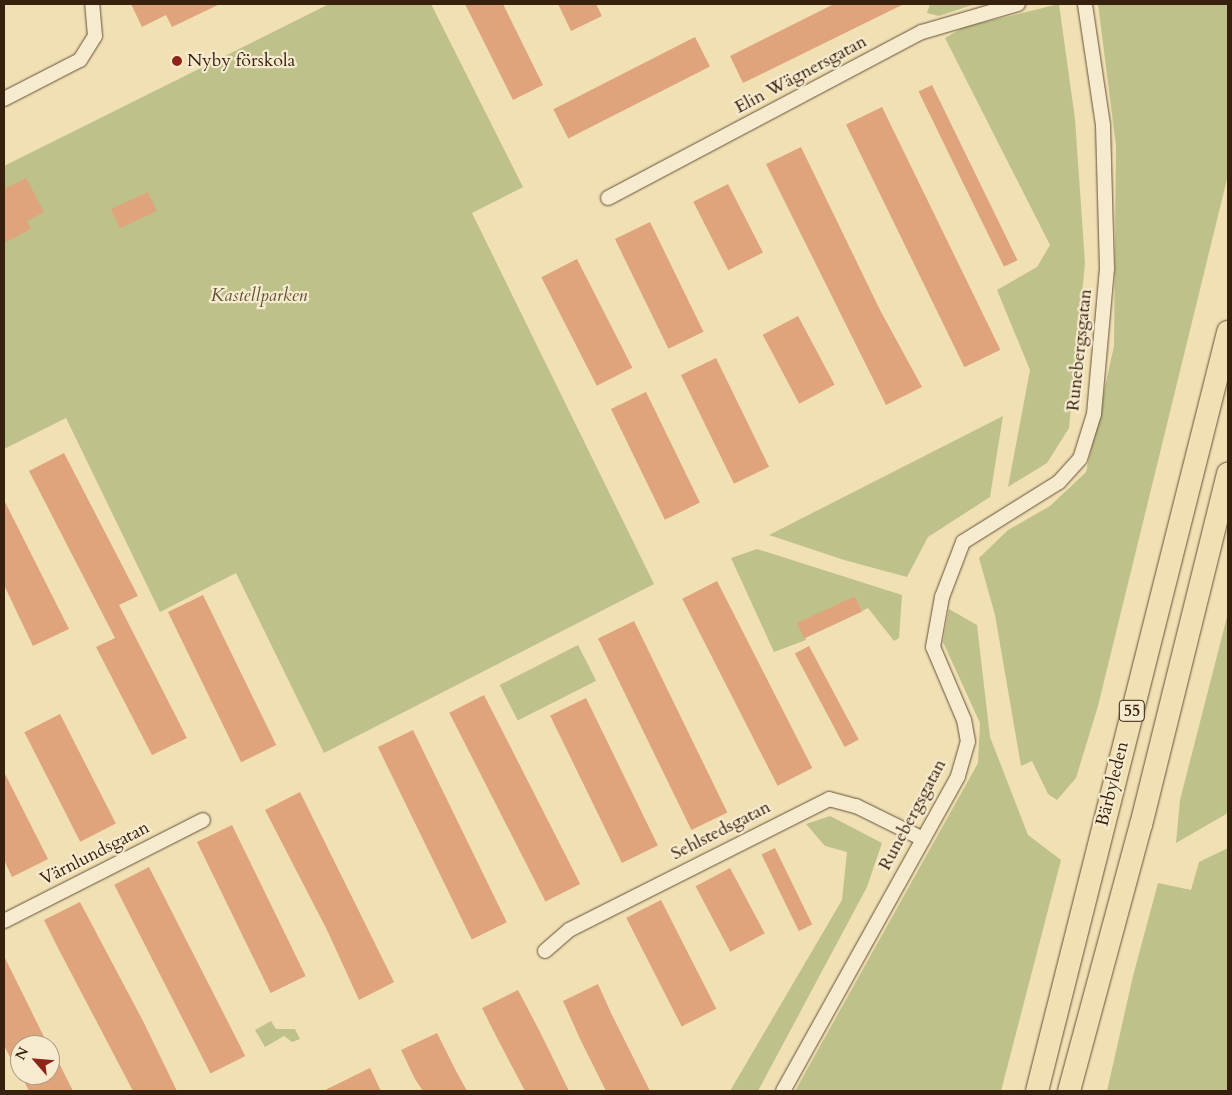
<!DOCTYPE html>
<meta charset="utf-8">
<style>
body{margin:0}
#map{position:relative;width:1232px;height:1095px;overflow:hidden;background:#f1e0b4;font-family:Cardo,serif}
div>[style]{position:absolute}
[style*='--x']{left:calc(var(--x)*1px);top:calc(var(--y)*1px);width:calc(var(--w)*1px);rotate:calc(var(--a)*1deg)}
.green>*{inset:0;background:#bec18a;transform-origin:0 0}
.building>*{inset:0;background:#dfa47c;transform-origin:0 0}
.roads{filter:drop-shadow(0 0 1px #665038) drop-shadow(0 0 1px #665038)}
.street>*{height:14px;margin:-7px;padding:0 7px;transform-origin:7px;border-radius:7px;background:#f6ebce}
.primary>*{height:22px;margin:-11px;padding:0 11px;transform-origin:11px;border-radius:11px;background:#f1e0b4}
.dots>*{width:14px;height:14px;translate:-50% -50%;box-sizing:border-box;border:2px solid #f6ebce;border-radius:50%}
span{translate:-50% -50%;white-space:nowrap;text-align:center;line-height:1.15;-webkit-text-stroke:4.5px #f6ebce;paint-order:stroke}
.shield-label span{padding:1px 4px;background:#f6ebce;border:1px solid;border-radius:4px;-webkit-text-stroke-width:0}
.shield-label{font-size:16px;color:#37200e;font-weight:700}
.poi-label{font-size:18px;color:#37200e}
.left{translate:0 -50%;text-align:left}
.street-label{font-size:18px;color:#37200e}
.park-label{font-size:18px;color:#605033;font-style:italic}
.frame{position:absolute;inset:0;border:5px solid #37200e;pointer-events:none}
.north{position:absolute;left:10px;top:1035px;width:50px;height:50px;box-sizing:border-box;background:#f6ebce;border:1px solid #aa9a81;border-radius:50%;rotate:297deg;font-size:14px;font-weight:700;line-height:20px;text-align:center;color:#37200e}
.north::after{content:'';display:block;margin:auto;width:18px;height:22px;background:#8f2418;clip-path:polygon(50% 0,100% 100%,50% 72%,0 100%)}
</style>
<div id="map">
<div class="green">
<div style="clip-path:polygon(329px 4px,431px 4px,523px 187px,472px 213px,654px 584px,324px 753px,236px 573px,160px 612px,66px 418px,4px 449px,4px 166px)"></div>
<div style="clip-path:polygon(930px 4px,975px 4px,939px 16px,927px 13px)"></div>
<div style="clip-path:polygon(1059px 4px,1075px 119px,1085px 263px,1069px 428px,1047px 463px,1008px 487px,1030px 370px,997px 290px,1037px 267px,1050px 245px,945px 38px,964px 27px)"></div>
<div style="clip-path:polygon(1098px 4px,1228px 4px,1228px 175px,1098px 706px,1076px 778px,1057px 800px,1048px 794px,1032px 761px,1021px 766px,995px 615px,979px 558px,1008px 530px,1050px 506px,1086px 472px,1114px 346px,1116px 146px)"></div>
<div style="clip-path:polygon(1003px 416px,990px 497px,928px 537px,907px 577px,844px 560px,769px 535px)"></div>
<div style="clip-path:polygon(757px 549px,902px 595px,899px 638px,894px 641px,868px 608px,862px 611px,855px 596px,799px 625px,806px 640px,774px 652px,731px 558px)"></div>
<div style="clip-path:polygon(949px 609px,977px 625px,990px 737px,1028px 835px,1061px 860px,1001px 1091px,795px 1091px,978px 763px,980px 723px,943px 642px)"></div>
<div style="clip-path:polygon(1228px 613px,1228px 813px,1176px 843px,1180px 800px)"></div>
<div style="left:578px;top:645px;width:40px;height:88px;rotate:63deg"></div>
<div style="clip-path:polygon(830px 816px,882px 843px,867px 887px,758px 1091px,730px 1091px,842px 900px,847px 852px,825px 846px,806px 824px)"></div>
<div style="clip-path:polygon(1228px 848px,1228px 1091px,1107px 1091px,1133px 976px,1158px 883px,1191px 890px,1199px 862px)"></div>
<div style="clip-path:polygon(271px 1021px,276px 1029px,295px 1029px,300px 1039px,292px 1042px,284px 1036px,265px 1047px,255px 1030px)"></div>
</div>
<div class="building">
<div style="clip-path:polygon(131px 4px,220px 4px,172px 27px,166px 15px,142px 27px)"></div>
<div style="clip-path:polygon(465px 4px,503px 4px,543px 85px,513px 100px)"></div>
<div style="clip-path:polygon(558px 4px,596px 4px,602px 16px,571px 31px)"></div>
<div style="clip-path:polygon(834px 4px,904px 4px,743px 83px,730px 56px)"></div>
<div style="left:695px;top:37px;width:33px;height:159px;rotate:63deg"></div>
<div style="left:932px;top:85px;width:195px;height:15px;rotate:64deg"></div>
<div style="left:882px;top:107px;width:270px;height:40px;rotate:64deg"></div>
<div style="clip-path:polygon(801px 147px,880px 310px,922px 387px,886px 405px,766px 164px)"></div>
<div style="clip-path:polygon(26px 178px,44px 212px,27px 221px,31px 229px,4px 243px,4px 189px)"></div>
<div style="left:728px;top:184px;width:77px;height:39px;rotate:63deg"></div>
<div style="left:148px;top:192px;width:21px;height:41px;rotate:65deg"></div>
<div style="left:650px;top:222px;width:122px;height:39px;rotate:64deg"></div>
<div style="left:577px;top:259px;width:122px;height:40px;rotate:63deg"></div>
<div style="left:798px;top:316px;width:78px;height:40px;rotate:62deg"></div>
<div style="left:716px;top:358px;width:121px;height:39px;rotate:64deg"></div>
<div style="left:646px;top:392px;width:123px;height:39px;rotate:64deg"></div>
<div style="clip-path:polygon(64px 453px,138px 596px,119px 605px,187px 738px,152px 755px,96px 647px,115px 638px,29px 471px)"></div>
<div style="clip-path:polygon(4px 500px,69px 629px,33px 646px,4px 585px)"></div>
<div style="left:717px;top:581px;width:210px;height:39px;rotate:63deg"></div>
<div style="left:203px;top:595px;width:167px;height:39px;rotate:64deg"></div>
<div style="left:855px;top:596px;width:17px;height:64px;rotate:65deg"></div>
<div style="left:634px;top:621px;width:213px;height:40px;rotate:64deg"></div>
<div style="left:809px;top:646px;width:106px;height:16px;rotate:62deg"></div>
<div style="left:484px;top:695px;width:212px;height:39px;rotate:63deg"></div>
<div style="left:586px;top:698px;width:164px;height:40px;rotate:64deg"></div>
<div style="left:60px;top:714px;width:123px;height:40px;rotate:63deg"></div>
<div style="left:413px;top:730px;width:214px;height:39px;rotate:64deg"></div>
<div style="clip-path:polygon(4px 772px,48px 859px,12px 877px,4px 860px)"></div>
<div style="clip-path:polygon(300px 792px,394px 982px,359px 1000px,327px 930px,265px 810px)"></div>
<div style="left:232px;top:825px;width:168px;height:39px;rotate:64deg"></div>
<div style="left:775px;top:848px;width:85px;height:15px;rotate:64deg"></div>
<div style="left:149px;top:867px;width:212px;height:39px;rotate:63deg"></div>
<div style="left:730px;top:868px;width:74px;height:39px;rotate:62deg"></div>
<div style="left:661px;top:900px;width:122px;height:39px;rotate:63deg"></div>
<div style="clip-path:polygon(80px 902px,143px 1021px,177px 1091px,133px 1091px,58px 948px,44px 920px)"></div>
<div style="clip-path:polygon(4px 956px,48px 1045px,20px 1045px,20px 1078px,4px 1045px)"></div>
<div style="clip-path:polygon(598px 984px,611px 1013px,650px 1091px,606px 1091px,581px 1041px,563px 1001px)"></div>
<div style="clip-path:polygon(518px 990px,539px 1030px,569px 1091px,525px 1091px,496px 1036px,482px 1008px)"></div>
<div style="clip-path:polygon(437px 1033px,456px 1071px,467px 1091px,423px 1091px,415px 1079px,401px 1050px)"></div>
<div style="clip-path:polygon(50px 1045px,73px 1091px,29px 1091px,21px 1075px,50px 1075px)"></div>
<div style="clip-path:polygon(370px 1068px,381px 1091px,323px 1091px)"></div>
</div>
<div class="roads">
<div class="street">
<div style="--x:4;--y:99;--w:85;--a:-27.2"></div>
<div style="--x:80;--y:60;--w:28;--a:-58"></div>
<div style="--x:95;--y:36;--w:32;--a:-95"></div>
<div style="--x:608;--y:198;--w:355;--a:-27.9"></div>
<div style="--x:922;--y:32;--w:100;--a:-16.3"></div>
<div style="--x:4;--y:921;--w:223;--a:-26.9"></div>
<div style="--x:545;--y:951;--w:32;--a:-41"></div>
<div style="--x:569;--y:930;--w:291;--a:-26.7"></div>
<div style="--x:829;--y:799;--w:28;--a:15"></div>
<div style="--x:856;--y:806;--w:75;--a:26.2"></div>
<div style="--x:783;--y:1091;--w:360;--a:-60.9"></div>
<div style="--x:958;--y:776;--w:35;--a:-74"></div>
<div style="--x:968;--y:742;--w:22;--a:-100"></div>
<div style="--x:964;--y:720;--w:79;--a:-113"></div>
<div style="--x:933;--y:647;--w:51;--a:-79.8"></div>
<div style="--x:942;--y:597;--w:59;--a:-69.1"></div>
<div style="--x:963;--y:542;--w:113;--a:-32"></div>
<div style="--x:1059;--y:482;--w:31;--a:-48"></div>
<div style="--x:1080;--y:459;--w:47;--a:-72.7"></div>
<div style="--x:1094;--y:414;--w:146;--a:-84.9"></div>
<div style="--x:1107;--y:269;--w:144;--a:-91.6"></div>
<div style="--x:1103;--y:125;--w:122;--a:-98.5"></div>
</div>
<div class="primary">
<div style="--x:1037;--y:1091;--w:783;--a:-75.87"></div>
<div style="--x:1069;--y:1091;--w:276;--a:-74.9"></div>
<div style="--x:1141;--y:825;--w:362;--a:-76.1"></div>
</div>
</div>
<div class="dots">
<div style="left:177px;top:61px;background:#8f2418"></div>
</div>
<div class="shield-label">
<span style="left:1132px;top:711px">55</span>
</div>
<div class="poi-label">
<span class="left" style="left:187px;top:61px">Nyby förskola</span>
</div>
<div class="street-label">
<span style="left:801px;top:75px;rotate:-28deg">Elin Wägnersgatan</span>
<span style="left:1080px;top:350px;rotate:-84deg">Runebergsgatan</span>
<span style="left:1113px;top:784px;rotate:-76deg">Bärbyleden</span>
<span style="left:913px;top:815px;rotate:-62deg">Runebergsgatan</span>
<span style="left:721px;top:831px;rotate:-27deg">Sehlstedsgatan</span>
<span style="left:95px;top:854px;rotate:-27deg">Värnlundsgatan</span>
</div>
<div class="park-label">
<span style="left:259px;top:296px">Kastellparken</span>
</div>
<div class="frame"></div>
<div class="north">N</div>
</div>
